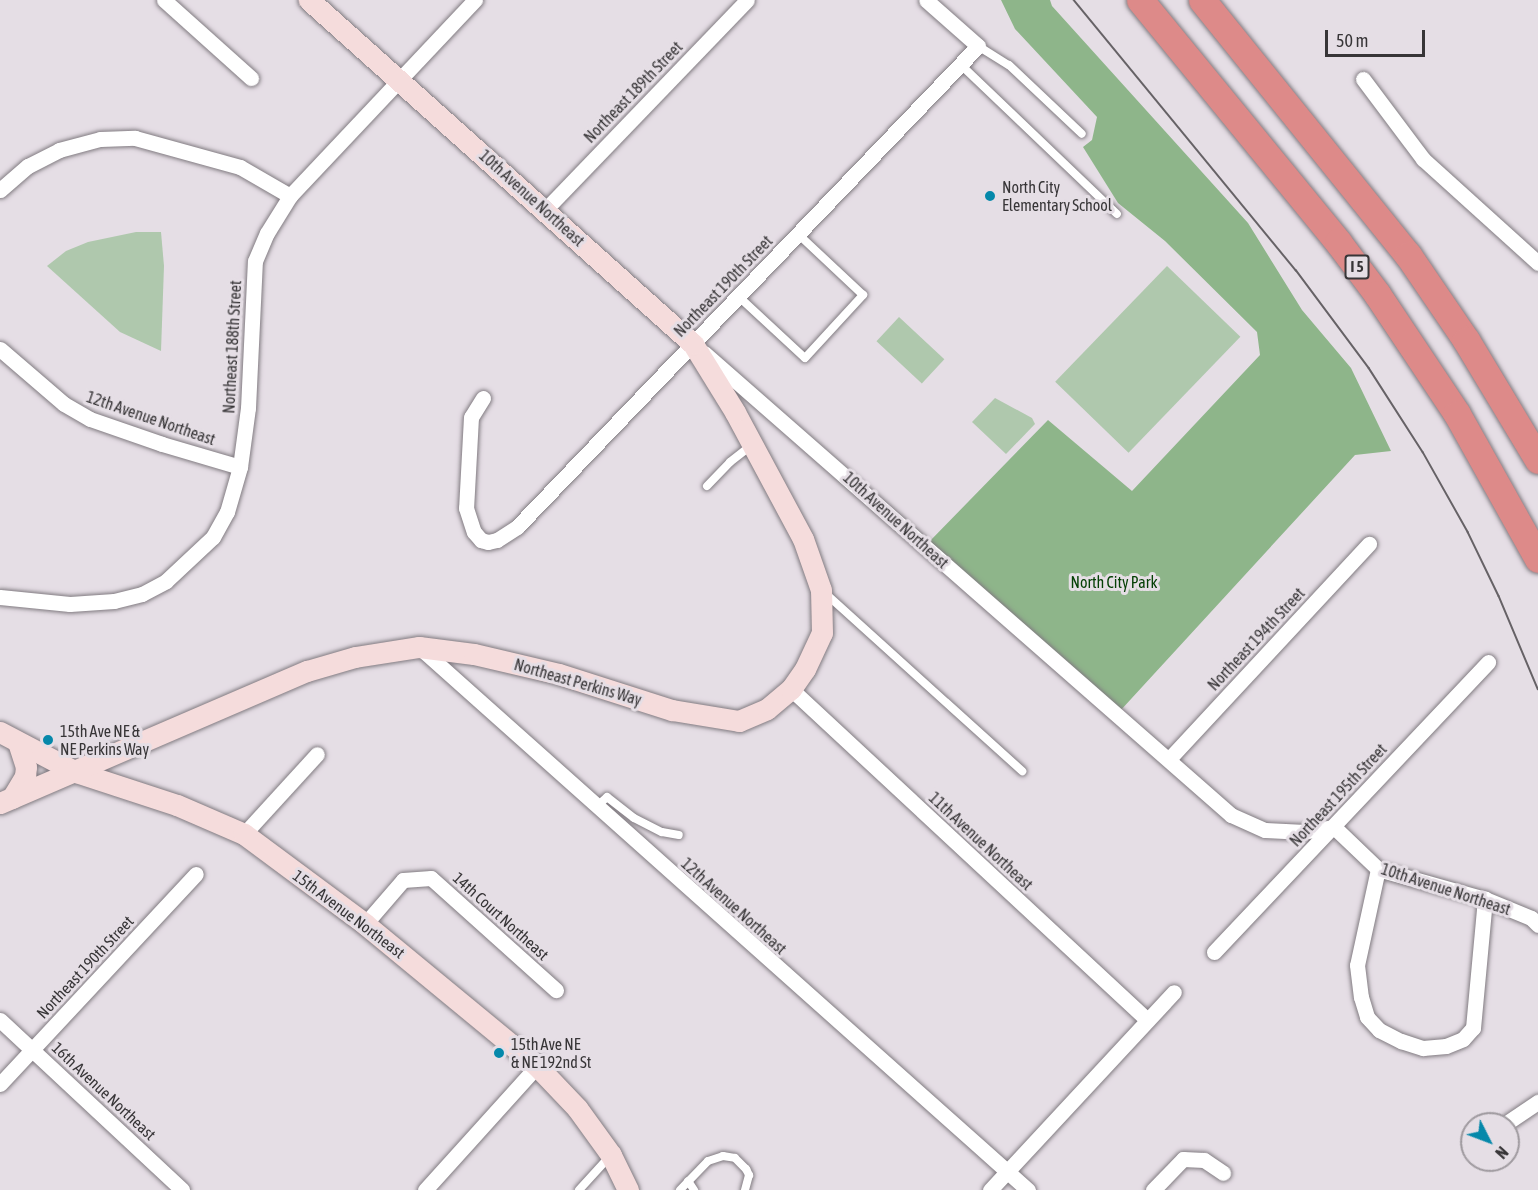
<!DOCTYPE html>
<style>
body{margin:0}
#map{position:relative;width:1538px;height:1190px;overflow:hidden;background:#e5dee5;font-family:"Asap Condensed",sans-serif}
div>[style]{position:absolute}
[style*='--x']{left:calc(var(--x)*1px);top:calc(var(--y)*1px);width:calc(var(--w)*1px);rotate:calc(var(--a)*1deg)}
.green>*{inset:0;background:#afc8ad;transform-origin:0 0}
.forest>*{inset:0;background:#8eb58a}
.roads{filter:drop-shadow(0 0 2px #817b81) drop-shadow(0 0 2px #817b81)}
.service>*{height:8px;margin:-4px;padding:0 4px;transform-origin:4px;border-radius:4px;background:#fff}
.minor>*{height:15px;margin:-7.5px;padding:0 7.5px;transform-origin:7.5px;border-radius:7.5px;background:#fff}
.secondary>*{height:21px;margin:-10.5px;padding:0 10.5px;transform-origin:10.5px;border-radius:10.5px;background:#f5dcdc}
.motorway>*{height:27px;margin:-13.5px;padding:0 13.5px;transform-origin:13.5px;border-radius:13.5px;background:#dd8a89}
.tram>*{height:1.5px;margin:-0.75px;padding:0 0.75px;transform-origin:0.75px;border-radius:0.75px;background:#666266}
.dots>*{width:16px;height:16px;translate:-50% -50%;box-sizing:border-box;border:3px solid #e5dee5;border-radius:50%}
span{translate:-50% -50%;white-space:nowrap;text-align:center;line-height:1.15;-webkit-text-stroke:6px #e5dee5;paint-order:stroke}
.shield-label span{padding:2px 4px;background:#e5dee5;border:2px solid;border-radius:4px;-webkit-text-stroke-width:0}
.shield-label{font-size:15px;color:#373537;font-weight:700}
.street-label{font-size:16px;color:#373537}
.poi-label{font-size:16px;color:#373537}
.left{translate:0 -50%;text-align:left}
.park-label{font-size:16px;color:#054005}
.north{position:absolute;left:1460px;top:1112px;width:60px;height:60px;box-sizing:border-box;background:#e5dee5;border:2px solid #9f9a9f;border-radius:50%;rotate:132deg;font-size:16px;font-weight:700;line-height:24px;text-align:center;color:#373537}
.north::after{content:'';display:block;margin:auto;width:21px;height:27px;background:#0588aa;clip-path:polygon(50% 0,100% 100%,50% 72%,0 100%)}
.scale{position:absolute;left:1325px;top:30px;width:100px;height:27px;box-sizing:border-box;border:3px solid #373537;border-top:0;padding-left:8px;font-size:18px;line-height:21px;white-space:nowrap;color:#373537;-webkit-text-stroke:4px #e5dee5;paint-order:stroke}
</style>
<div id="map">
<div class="green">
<div style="clip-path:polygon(136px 232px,161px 232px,164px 266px,161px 351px,120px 332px,47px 266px,66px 251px,88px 242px)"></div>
<div style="left:1167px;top:266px;width:102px;height:161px;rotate:44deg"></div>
<div style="left:899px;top:317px;width:62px;height:33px;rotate:43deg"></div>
<div style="clip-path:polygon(995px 398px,1032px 418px,1035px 424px,1006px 454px,972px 422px)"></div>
</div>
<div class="forest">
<div style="clip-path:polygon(1001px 0,1050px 0,1052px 6px,1248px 223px,1302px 310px,1351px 368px,1391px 451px,1355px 455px,1120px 711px,929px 542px,1048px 420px,1132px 491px,1260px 355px,1257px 332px,1165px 241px,1118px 203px,1083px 147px,1092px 140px,1097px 117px,1015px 29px)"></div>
</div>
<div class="roads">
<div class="service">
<div style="--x:978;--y:46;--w:36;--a:32"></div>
<div style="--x:1009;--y:65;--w:100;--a:43.4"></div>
<div style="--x:960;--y:64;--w:217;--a:43.7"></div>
<div style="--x:738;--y:296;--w:91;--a:42.8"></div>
<div style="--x:805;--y:358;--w:86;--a:-47.4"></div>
<div style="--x:863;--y:295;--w:89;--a:-136.8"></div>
<div style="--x:707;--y:486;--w:33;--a:-46"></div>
<div style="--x:730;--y:462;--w:28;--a:-38"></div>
<div style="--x:825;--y:593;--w:266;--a:42.1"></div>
<div style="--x:596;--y:807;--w:15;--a:-42"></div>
<div style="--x:607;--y:797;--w:34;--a:38"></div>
<div style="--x:634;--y:818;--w:31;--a:27"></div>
<div style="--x:662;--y:832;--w:17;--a:10"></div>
<div style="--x:688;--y:1181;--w:11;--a:56"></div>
<div style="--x:579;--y:1190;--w:46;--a:-47.6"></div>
<div style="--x:680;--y:1190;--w:40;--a:-46"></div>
<div style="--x:708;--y:1161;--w:16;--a:-18"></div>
<div style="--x:723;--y:1156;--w:12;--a:9"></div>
<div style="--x:735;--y:1158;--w:16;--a:45"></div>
<div style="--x:746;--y:1169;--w:7;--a:63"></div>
<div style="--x:749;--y:1175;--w:16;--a:105"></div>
</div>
<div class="minor">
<div style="--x:164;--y:0;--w:117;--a:41.9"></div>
<div style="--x:1363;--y:79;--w:100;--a:53.1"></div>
<div style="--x:1423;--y:159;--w:155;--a:42.1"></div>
<div style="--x:0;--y:190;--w:37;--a:-41"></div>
<div style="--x:28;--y:166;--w:35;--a:-27"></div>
<div style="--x:59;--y:150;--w:42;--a:-15"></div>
<div style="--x:100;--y:139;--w:35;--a:-2"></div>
<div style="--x:135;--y:138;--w:109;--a:15.4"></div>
<div style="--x:240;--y:167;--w:58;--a:30.1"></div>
<div style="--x:545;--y:210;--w:291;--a:-46.1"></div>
<div style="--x:0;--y:349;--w:84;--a:40.7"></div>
<div style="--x:64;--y:404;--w:30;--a:30"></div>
<div style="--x:90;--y:419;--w:76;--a:19.1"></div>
<div style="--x:162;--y:444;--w:81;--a:16.4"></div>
<div style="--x:704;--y:353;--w:701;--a:41.24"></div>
<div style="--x:1231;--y:815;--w:37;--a:24"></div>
<div style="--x:1265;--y:830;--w:35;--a:3"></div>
<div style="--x:1300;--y:832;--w:34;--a:-8"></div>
<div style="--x:483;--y:398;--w:22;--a:122"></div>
<div style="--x:471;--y:417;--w:91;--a:93.1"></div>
<div style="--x:466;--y:508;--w:25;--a:72"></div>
<div style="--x:474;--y:532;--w:11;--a:49"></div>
<div style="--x:481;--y:540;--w:7;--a:16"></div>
<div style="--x:488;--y:542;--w:9;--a:-13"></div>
<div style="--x:497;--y:540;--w:24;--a:-33"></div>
<div style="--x:517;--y:527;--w:666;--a:-46.22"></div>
<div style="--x:978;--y:46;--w:69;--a:-138.5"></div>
<div style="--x:0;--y:597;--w:70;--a:5.7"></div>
<div style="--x:70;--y:604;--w:44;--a:-3.9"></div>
<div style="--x:114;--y:601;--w:29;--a:-14"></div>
<div style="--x:142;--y:594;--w:27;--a:-28"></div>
<div style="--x:166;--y:581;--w:64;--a:-43.1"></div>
<div style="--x:213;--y:537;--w:29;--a:-61"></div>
<div style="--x:227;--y:512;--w:47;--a:-73.9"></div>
<div style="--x:240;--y:467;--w:60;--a:-82.3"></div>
<div style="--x:248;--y:408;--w:147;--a:-87.3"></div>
<div style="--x:255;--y:261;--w:30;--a:-67"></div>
<div style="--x:267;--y:233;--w:44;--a:-58.1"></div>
<div style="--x:290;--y:196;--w:270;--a:-46.7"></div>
<div style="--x:419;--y:647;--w:816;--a:41.72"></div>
<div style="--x:791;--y:689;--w:486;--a:42.9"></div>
<div style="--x:1169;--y:759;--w:294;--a:-47.1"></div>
<div style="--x:1334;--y:827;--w:61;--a:43.7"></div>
<div style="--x:1378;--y:869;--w:111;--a:15.7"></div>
<div style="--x:1485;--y:899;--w:50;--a:22.4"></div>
<div style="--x:1531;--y:918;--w:10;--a:45"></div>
<div style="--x:244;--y:834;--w:108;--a:-47.6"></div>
<div style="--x:1378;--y:869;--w:98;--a:102.3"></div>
<div style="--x:1357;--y:965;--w:32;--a:83"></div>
<div style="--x:1361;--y:997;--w:21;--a:73"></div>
<div style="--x:1367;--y:1017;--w:18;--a:47"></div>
<div style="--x:1379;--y:1030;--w:25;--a:27"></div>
<div style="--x:1401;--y:1041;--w:23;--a:18"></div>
<div style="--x:1423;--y:1048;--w:23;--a:-5"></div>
<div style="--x:1446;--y:1046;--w:18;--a:-22"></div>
<div style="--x:1463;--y:1039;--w:15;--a:-48"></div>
<div style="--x:1473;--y:1028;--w:130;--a:-84.7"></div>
<div style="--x:365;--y:924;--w:58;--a:-49.2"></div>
<div style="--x:403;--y:880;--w:28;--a:-4"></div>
<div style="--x:431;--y:878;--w:168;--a:41.9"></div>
<div style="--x:1214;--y:952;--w:399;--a:-46.6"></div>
<div style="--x:0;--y:1020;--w:249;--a:43"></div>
<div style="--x:0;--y:1084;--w:287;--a:-47"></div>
<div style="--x:1505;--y:1124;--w:40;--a:-34"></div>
<div style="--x:425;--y:1190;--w:167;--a:-47.9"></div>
<div style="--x:990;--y:1190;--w:270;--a:-47.1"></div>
<div style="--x:1153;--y:1190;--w:43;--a:-45.9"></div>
<div style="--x:1183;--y:1159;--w:21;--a:3"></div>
<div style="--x:1204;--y:1160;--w:23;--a:34"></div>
</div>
<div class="secondary">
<div style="--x:0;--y:732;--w:86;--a:27.8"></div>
<div style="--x:76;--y:772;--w:106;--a:18.1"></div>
<div style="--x:177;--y:805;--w:73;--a:23.4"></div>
<div style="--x:244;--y:834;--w:151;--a:36.6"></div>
<div style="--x:365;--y:924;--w:223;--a:39.5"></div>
<div style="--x:537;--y:1066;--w:58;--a:46.4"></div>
<div style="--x:577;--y:1108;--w:58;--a:54.1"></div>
<div style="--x:611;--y:1155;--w:39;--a:64"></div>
<div style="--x:12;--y:798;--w:26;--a:-59"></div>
<div style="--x:25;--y:776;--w:9;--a:-84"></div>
<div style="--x:26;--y:767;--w:26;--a:-108"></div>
<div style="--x:0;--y:803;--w:334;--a:-23.3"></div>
<div style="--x:307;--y:671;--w:50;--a:-16.3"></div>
<div style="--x:355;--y:657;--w:65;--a:-8.9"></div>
<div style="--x:419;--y:647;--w:55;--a:7.3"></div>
<div style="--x:474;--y:654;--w:87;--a:13.2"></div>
<div style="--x:559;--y:674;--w:119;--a:17.7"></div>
<div style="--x:672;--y:710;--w:68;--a:9.3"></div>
<div style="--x:739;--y:721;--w:30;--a:-23"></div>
<div style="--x:767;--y:709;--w:31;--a:-40"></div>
<div style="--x:791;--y:689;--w:24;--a:-55"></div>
<div style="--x:805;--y:669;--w:40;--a:-65"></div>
<div style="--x:822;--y:633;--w:43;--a:-91.3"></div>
<div style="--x:821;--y:590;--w:54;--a:-109.4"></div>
<div style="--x:803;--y:539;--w:144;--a:-118.2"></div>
<div style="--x:735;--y:412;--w:80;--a:-121.7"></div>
<div style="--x:693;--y:344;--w:516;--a:-138.14"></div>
</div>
<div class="motorway">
<div style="--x:1140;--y:0;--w:313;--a:50.7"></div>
<div style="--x:1338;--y:242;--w:65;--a:53.1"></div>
<div style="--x:1377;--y:294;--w:144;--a:56.3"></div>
<div style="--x:1457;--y:414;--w:166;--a:60.8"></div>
<div style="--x:1202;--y:0;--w:328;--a:51.1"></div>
<div style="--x:1408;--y:255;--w:103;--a:55.7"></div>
<div style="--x:1466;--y:340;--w:140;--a:59"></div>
</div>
</div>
<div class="tram">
<div style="--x:1074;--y:0;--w:350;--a:50.6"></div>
<div style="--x:1296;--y:270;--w:122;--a:53.3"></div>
<div style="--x:1369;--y:368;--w:100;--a:57.3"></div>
<div style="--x:1423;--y:452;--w:92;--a:60.6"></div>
<div style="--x:1468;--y:532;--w:71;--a:64.2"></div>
<div style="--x:1499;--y:596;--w:101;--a:67.2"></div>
</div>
<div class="dots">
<div style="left:990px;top:196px;background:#0588aa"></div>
<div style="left:48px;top:740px;background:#0588aa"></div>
<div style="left:499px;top:1053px;background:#0588aa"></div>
</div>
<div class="shield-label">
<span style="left:1357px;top:267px">I 5</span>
</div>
<div class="street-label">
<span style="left:633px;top:92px;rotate:-46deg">Northeast 189th Street</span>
<span style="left:532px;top:198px;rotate:42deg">10th Avenue Northeast</span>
<span style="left:723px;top:286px;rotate:-46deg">Northeast 190th Street</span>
<span style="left:232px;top:347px;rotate:-87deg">Northeast 188th Street</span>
<span style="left:151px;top:418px;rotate:19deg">12th Avenue Northeast</span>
<span style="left:896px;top:520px;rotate:42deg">10th Avenue Northeast</span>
<span style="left:1256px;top:639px;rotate:-47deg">Northeast 194th Street</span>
<span style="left:578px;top:682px;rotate:16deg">Northeast Perkins Way</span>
<span style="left:1338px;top:795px;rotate:-47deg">Northeast 195th Street</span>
<span style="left:981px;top:841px;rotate:43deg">11th Avenue Northeast</span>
<span style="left:1446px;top:889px;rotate:18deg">10th Avenue Northeast</span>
<span style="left:734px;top:906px;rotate:42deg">12th Avenue Northeast</span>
<span style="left:349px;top:914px;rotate:37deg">15th Avenue Northeast</span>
<span style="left:501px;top:916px;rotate:42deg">14th Court Northeast</span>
<span style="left:85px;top:967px;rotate:-47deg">Northeast 190th Street</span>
<span style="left:104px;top:1091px;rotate:43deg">16th Avenue Northeast</span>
</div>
<div class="poi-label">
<span class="left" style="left:1002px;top:196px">North City<br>Elementary School</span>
<span class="left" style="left:60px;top:740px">15th Ave NE &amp;<br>NE Perkins Way</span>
<span class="left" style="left:511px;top:1053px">15th Ave NE<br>&amp; NE 192nd St</span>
</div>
<div class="park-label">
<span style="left:1114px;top:582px">North City Park</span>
</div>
<div class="north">N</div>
<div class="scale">50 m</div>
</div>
